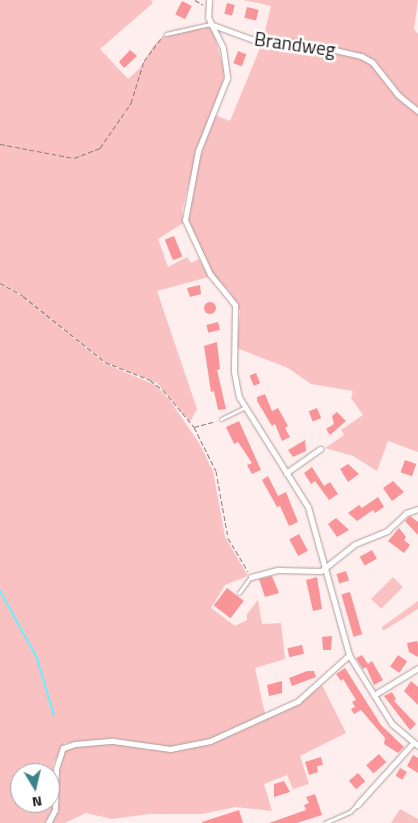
<!DOCTYPE html>
<style>
body{margin:0}
#map{position:relative;width:418px;height:823px;overflow:hidden;background:#fee;font-family:"Titillium Web",sans-serif}
div>[style]{position:absolute}
[style*='--x']{left:calc(var(--x)*1px);top:calc(var(--y)*1px);width:calc(var(--w)*1px);rotate:calc(var(--a)*1deg)}
.green>*{inset:0;background:#f9c1c2;transform-origin:0 0}
.stream>*{height:2px;margin:-1px;padding:0 1px;transform-origin:1px;border-radius:1px;background:#65f1fc}
.building>*{inset:0;background:#f99499;transform-origin:0 0}
.round{border-radius:50%}
.path>*{height:1px;margin-top:-0.5px;transform-origin:0;background:repeating-linear-gradient(90deg,#897d7d 0 5px,transparent 0 7.5px)}
.roads{filter:drop-shadow(0 0 1px #b09c9c) drop-shadow(0 0 1px #b09c9c)}
.lane>*{height:2.5px;margin:-1.25px;padding:0 1.25px;transform-origin:1.25px;border-radius:1.25px;background:#fff}
.street>*{height:5px;margin:-2.5px;padding:0 2.5px;transform-origin:2.5px;border-radius:2.5px;background:#fff}
span{translate:-50% -50%;white-space:nowrap;text-align:center;line-height:1.15;-webkit-text-stroke:5px #fff;paint-order:stroke}
.street-label{font-size:19px;color:#1f1818}
.north{position:absolute;left:10px;top:763px;width:50px;height:50px;box-sizing:border-box;background:#fff;border:1px solid #a5a3a3;border-radius:50%;rotate:171deg;font-size:14px;font-weight:700;line-height:20px;text-align:center;color:#1f1818}
.north::after{content:'';display:block;margin:auto;width:18px;height:22px;background:#3b8389;clip-path:polygon(50% 0,100% 100%,50% 72%,0 100%)}
</style>
<div id="map">
<div class="green">
<div style="clip-path:polygon(0 0,151px 0,153px 3px,100px 49px,128px 79px,139px 69px,154px 45px,166px 34px,209px 26px,215px 37px,224px 70px,223px 84px,189px 183px,182px 211px,183px 223px,158px 239px,168px 267px,187px 257px,191px 263px,199px 259px,209px 277px,157px 291px,197px 409px,190px 422px,157px 383px,105px 362px,23px 296px,0 283px)"></div>
<div style="clip-path:polygon(243px 0,418px 0,414px 29px,418px 34px,418px 107px,404px 97px,376px 62px,373px 62px,405px 105px,418px 113px,418px 452px,388px 441px,377px 471px,353px 456px,325px 448px,344px 435px,341px 430px,363px 415px,351px 398px,353px 391px,311px 384px,288px 368px,237px 348px,240px 311px,229px 291px,210px 271px,187px 222px,188px 204px,201px 155px,215px 115px,230px 121px,262px 43px,271px 6px)"></div>
<div style="clip-path:polygon(evenodd,0 284px,23px 297px,104px 363px,155px 385px,169px 399px,199px 443px,213px 471px,225px 537px,248px 576px,225px 585px,211px 608px,235px 626px,247px 620px,247px 614px,258px 600px,262px 624px,281px 623px,285px 659px,255px 668px,265px 714px,209px 739px,170px 748px,114px 738px,65px 743px,53px 764px,53px 809px,45px 823px,0 823px,0 284px,20px 773px,50px 773px,50px 803px,20px 803px,20px 773px)"></div>
<div style="left:393px;top:577px;width:14px;height:31px;rotate:45deg"></div>
<div style="clip-path:polygon(418px 601px,418px 609px,383px 631px,382px 627px)"></div>
<div style="clip-path:polygon(322px 685px,346px 733px,300px 756px,309px 784px,293px 789px,287px 775px,264px 784px,272px 811px,236px 807px,202px 814px,149px 814px,112px 819px,86px 813px,65px 823px,52px 823px,59px 801px,59px 768px,63px 751px,72px 746px,113px 742px,148px 750px,188px 748px,283px 711px)"></div>
<div style="clip-path:polygon(400px 809px,418px 819px,418px 823px,391px 823px)"></div>
</div>
<div class="stream">
<div style="--x:0;--y:591;--w:77;--a:61.1"></div>
<div style="--x:37;--y:658;--w:60;--a:73.7"></div>
</div>
<div class="building">
<div style="left:182px;top:1px;width:11px;height:15px;rotate:27deg"></div>
<div style="left:227px;top:3px;width:8px;height:11px;rotate:14deg"></div>
<div style="left:247px;top:7px;width:12px;height:11px;rotate:14deg"></div>
<div style="clip-path:polygon(130px 50px,137px 56px,124px 68px,119px 62px)"></div>
<div style="left:238px;top:51px;width:9px;height:13px;rotate:21deg"></div>
<div style="left:174px;top:236px;width:22px;height:10px;rotate:68deg"></div>
<div style="clip-path:polygon(200px 285px,201px 294px,190px 297px,187px 288px)"></div>
<div class="round" style="left:204px;top:302px;width:12px;height:12px"></div>
<div style="left:218px;top:322px;width:8px;height:12px;rotate:76deg"></div>
<div style="clip-path:polygon(217px 342px,220px 369px,217px 370px,226px 409px,218px 410px,214px 391px,211px 392px,204px 346px)"></div>
<div style="left:256px;top:373px;width:11px;height:7px;rotate:68deg"></div>
<div style="clip-path:polygon(265px 394px,272px 411px,278px 408px,288px 426px,285px 428px,290px 437px,282px 441px,275px 424px,272px 426px,257px 401px,257px 397px)"></div>
<div style="left:317px;top:408px;width:11px;height:9px;rotate:68deg"></div>
<div style="clip-path:polygon(337px 412px,346px 421px,330px 435px,326px 429px,334px 424px,332px 416px)"></div>
<div style="clip-path:polygon(239px 421px,261px 470px,252px 474px,247px 465px,252px 463px,238px 442px,234px 444px,226px 427px)"></div>
<div style="clip-path:polygon(305px 440px,306px 451px,293px 457px,288px 450px)"></div>
<div style="left:405px;top:460px;width:12px;height:13px;rotate:20deg"></div>
<div style="clip-path:polygon(348px 464px,359px 474px,348px 482px,340px 469px)"></div>
<div style="clip-path:polygon(312px 467px,324px 486px,330px 482px,338px 494px,329px 500px,315px 481px,311px 484px,304px 473px)"></div>
<div style="clip-path:polygon(268px 476px,278px 496px,286px 492px,298px 522px,289px 526px,280px 506px,277px 507px,262px 480px)"></div>
<div style="clip-path:polygon(393px 481px,404px 492px,392px 501px,383px 488px)"></div>
<div style="clip-path:polygon(378px 497px,384px 507px,375px 513px,373px 510px,357px 521px,348px 513px,359px 505px,362px 508px)"></div>
<div style="clip-path:polygon(410px 516px,418px 522px,418px 535px,405px 521px)"></div>
<div style="clip-path:polygon(336px 518px,349px 530px,337px 537px,328px 524px)"></div>
<div style="clip-path:polygon(399px 528px,406px 537px,404px 540px,410px 545px,404px 553px,388px 541px)"></div>
<div style="left:299px;top:534px;width:19px;height:11px;rotate:62deg"></div>
<div style="left:372px;top:550px;width:10px;height:14px;rotate:61deg"></div>
<div style="left:346px;top:571px;width:10px;height:10px;rotate:73deg"></div>
<div style="clip-path:polygon(272px 576px,279px 593px,265px 597px,259px 579px)"></div>
<div style="clip-path:polygon(317px 577px,322px 609px,313px 611px,306px 580px)"></div>
<div style="left:227px;top:588px;width:21px;height:22px;rotate:37deg"></div>
<div style="left:350px;top:592px;width:44px;height:9px;rotate:74deg"></div>
<div style="clip-path:polygon(332px 636px,331px 650px,323px 650px,322px 637px)"></div>
<div style="clip-path:polygon(417px 641px,418px 644px,418px 657px,409px 652px,407px 643px)"></div>
<div style="left:302px;top:645px;width:9px;height:15px;rotate:77deg"></div>
<div style="clip-path:polygon(362px 655px,368px 664px,372px 661px,383px 680px,374px 685px,366px 667px,363px 669px,356px 658px)"></div>
<div style="left:398px;top:655px;width:11px;height:14px;rotate:34deg"></div>
<div style="clip-path:polygon(345px 668px,381px 725px,404px 747px,398px 753px,384px 744px,385px 738px,361px 710px,354px 714px,351px 709px,355px 707px,352px 702px,356px 700px,343px 679px,341px 681px,336px 674px)"></div>
<div style="clip-path:polygon(307px 671px,314px 671px,316px 677px,292px 686px,289px 678px)"></div>
<div style="clip-path:polygon(282px 681px,282px 693px,269px 696px,267px 685px)"></div>
<div style="clip-path:polygon(411px 681px,418px 687px,418px 705px,404px 691px)"></div>
<div style="clip-path:polygon(392px 692px,396px 699px,394px 701px,416px 724px,410px 730px,384px 696px)"></div>
<div style="left:379px;top:754px;width:11px;height:17px;rotate:49deg"></div>
<div style="clip-path:polygon(413px 755px,418px 758px,418px 773px,407px 766px)"></div>
<div style="clip-path:polygon(321px 757px,323px 765px,317px 766px,318px 772px,309px 775px,305px 762px)"></div>
<div style="left:400px;top:768px;width:8px;height:9px;rotate:30deg"></div>
<div style="left:358px;top:773px;width:11px;height:12px;rotate:49deg"></div>
<div style="clip-path:polygon(284px 781px,290px 792px,274px 797px,274px 784px)"></div>
<div style="clip-path:polygon(315px 794px,322px 815px,297px 823px,269px 823px,306px 810px,304px 805px,309px 803px,306px 797px)"></div>
<div style="clip-path:polygon(239px 810px,243px 823px,202px 823px,202px 822px)"></div>
</div>
<div class="path">
<div style="--x:195;--y:0;--w:9;--a:32"></div>
<div style="--x:0;--y:144;--w:75;--a:10.7"></div>
<div style="--x:74;--y:158;--w:28;--a:-21"></div>
<div style="--x:100;--y:148;--w:55;--a:-55.4"></div>
<div style="--x:131;--y:103;--w:44;--a:-72.8"></div>
<div style="--x:144;--y:61;--w:31;--a:-53"></div>
<div style="--x:0;--y:283;--w:26;--a:29"></div>
<div style="--x:23;--y:296;--w:105;--a:38.8"></div>
<div style="--x:105;--y:362;--w:48;--a:21.8"></div>
<div style="--x:150;--y:380;--w:16;--a:38"></div>
<div style="--x:163;--y:390;--w:48;--a:50"></div>
<div style="--x:194;--y:427;--w:49;--a:63.4"></div>
<div style="--x:216;--y:471;--w:68;--a:79.8"></div>
<div style="--x:228;--y:538;--w:39;--a:59"></div>
<div style="--x:194;--y:427;--w:23;--a:-15"></div>
</div>
<div class="roads">
<div class="lane">
<div style="--x:166;--y:34;--w:45;--a:-12.8"></div>
<div style="--x:221;--y:419;--w:25;--a:-26"></div>
<div style="--x:239;--y:593;--w:19;--a:-54"></div>
<div style="--x:325;--y:823;--w:27;--a:-24"></div>
<div style="--x:350;--y:812;--w:10;--a:-45"></div>
</div>
<div class="street">
<div style="--x:209;--y:0;--w:17;--a:93"></div>
<div style="--x:208;--y:17;--w:34;--a:64"></div>
<div style="--x:223;--y:48;--w:30;--a:82"></div>
<div style="--x:227;--y:78;--w:79;--a:111.7"></div>
<div style="--x:198;--y:151;--w:70;--a:100.7"></div>
<div style="--x:185;--y:220;--w:60;--a:65.2"></div>
<div style="--x:210;--y:274;--w:40;--a:51"></div>
<div style="--x:235;--y:305;--w:67;--a:90.9"></div>
<div style="--x:234;--y:372;--w:25;--a:79"></div>
<div style="--x:239;--y:397;--w:130;--a:57.9"></div>
<div style="--x:308;--y:507;--w:154;--a:74.5"></div>
<div style="--x:349;--y:655;--w:81;--a:58.1"></div>
<div style="--x:392;--y:724;--w:34;--a:40"></div>
<div style="--x:210;--y:24;--w:55;--a:20.1"></div>
<div style="--x:262;--y:43;--w:38;--a:-2"></div>
<div style="--x:300;--y:42;--w:63;--a:12.9"></div>
<div style="--x:361;--y:56;--w:13;--a:29"></div>
<div style="--x:372;--y:62;--w:42;--a:51.8"></div>
<div style="--x:398;--y:95;--w:26;--a:39"></div>
<div style="--x:286;--y:473;--w:42;--a:-35.2"></div>
<div style="--x:251;--y:577;--w:28;--a:-15"></div>
<div style="--x:278;--y:570;--w:43;--a:1.3"></div>
<div style="--x:321;--y:571;--w:43;--a:-38.5"></div>
<div style="--x:355;--y:544;--w:35;--a:-22"></div>
<div style="--x:387;--y:531;--w:26;--a:-43"></div>
<div style="--x:406;--y:513;--w:13;--a:-18"></div>
<div style="--x:374;--y:695;--w:52;--a:-31.5"></div>
<div style="--x:357;--y:805;--w:84;--a:-47.9"></div>
<div style="--x:48;--y:823;--w:15;--a:-62"></div>
<div style="--x:55;--y:810;--w:41;--a:-88.6"></div>
<div style="--x:56;--y:769;--w:22;--a:-72"></div>
<div style="--x:63;--y:748;--w:13;--a:-18"></div>
<div style="--x:75;--y:744;--w:38;--a:-5"></div>
<div style="--x:113;--y:741;--w:58;--a:8"></div>
<div style="--x:170;--y:749;--w:41;--a:-11.3"></div>
<div style="--x:210;--y:741;--w:97;--a:-24.4"></div>
<div style="--x:298;--y:701;--w:69;--a:-42"></div>
</div>
</div>
<div class="street-label">
<span style="left:295px;top:44px;rotate:8deg">Brandweg</span>
</div>
<div class="north">N</div>
</div>
